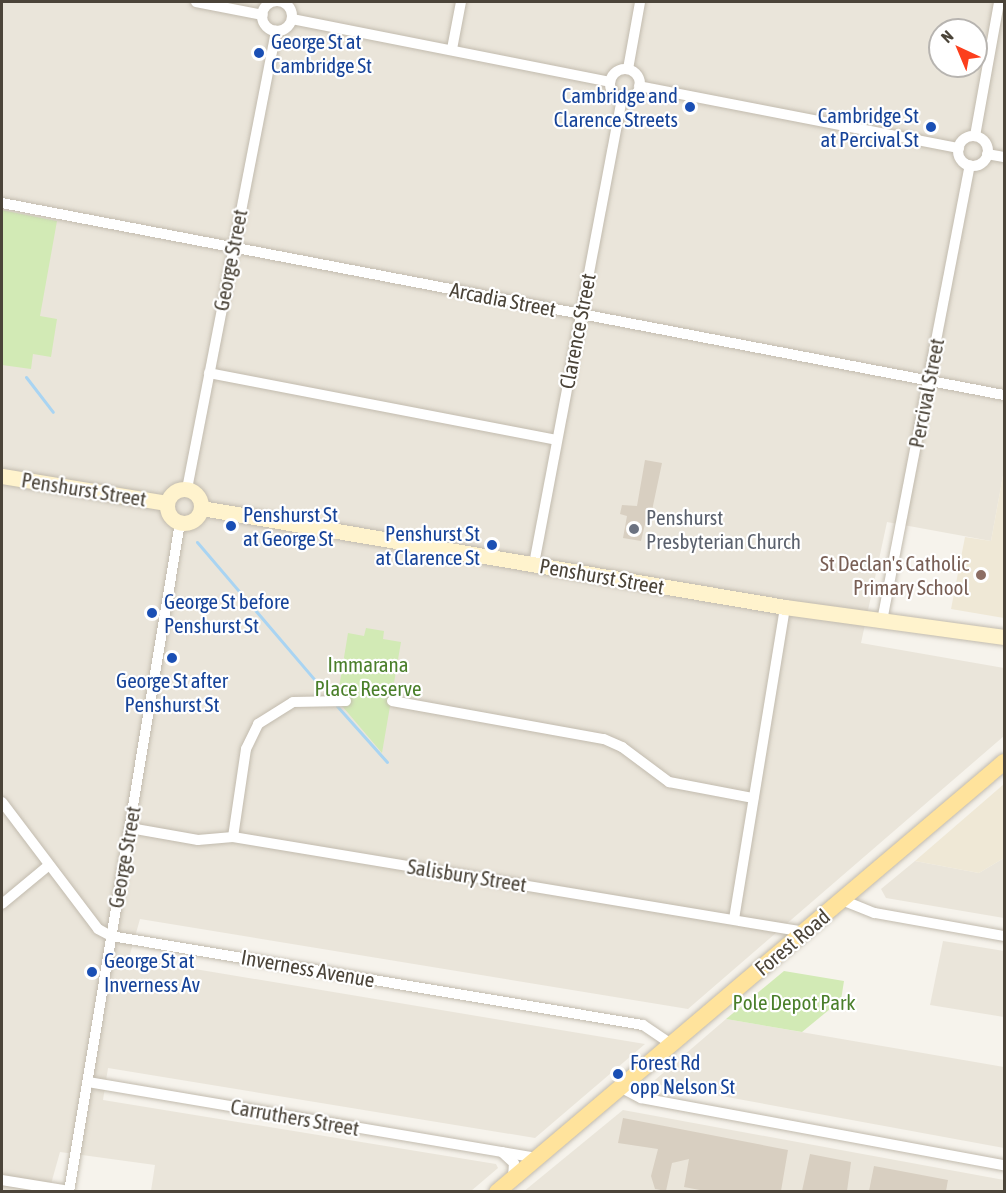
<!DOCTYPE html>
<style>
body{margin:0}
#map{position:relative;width:1006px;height:1193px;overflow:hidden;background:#f6f3ec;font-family:"Asap Condensed",sans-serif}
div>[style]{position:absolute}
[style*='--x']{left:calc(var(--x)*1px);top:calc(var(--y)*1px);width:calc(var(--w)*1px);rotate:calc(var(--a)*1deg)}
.residential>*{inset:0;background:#eae5da}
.education>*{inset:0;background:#efe8d6}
.green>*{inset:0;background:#d2eab5}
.stream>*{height:3px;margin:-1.5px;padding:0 1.5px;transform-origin:1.5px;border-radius:1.5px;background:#a9d4f2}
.building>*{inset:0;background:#d8cfc1}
.roads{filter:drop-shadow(0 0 2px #c2bbae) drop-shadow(0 0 2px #c2bbae)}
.street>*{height:10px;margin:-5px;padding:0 5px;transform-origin:5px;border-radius:5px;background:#fff}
.street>.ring{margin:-5px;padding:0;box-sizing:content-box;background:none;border:10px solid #fff;border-radius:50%}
.secondary>*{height:15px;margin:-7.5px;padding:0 7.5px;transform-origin:7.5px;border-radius:7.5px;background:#fff3cd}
.secondary>.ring{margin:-7.5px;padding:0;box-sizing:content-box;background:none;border:15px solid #fff3cd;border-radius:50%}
.primary>*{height:16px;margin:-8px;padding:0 8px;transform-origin:8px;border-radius:8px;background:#ffe39c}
.dots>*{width:16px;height:16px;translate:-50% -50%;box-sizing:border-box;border:3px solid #fff;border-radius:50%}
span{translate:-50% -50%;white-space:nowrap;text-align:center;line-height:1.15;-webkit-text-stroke:4.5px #fff;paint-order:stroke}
.transit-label{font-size:21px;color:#164399}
.left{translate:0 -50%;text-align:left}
.right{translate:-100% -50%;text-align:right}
.street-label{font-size:21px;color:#4b4439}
.worship-label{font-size:21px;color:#5b616d}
.education-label{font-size:21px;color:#785e54}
.park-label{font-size:21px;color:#4a7f2a}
.frame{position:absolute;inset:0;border:3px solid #4b4439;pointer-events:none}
.north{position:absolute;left:928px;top:18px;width:60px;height:60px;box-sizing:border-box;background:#fff;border:2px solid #b7b4b0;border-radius:50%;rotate:316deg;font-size:16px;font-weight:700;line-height:24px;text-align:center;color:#4b4439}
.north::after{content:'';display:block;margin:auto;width:21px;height:27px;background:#fc3f1d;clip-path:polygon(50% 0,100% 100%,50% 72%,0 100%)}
</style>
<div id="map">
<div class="residential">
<div style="clip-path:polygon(evenodd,2px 2px,1004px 2px,1004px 470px,991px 541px,887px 522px,861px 643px,1004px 668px,1004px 736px,688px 1009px,140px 919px,129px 958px,645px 1044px,535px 1138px,108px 1068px,103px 1100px,496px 1164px,498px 1168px,471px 1191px,151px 1191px,155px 1165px,60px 1152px,49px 1191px,2px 1192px,2px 2px,940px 30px,976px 30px,976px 66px,940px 66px,940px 30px)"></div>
<div style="clip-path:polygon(1004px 858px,1004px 918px,886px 898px,881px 889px,915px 861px,979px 873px)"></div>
<div style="clip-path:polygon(943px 941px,1004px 951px,1004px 1017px,930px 1005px)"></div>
<div style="clip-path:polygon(726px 1019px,1004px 1067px,1004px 1148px,656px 1084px,655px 1080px)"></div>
<div style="clip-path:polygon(623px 1110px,1004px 1180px,1004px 1192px,523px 1192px)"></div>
</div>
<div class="education">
<div style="clip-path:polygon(1004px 470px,1004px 618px,951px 609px,965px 537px,991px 541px)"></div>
<div style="clip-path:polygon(1004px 784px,1004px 858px,979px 873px,915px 861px)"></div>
</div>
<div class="green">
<div style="clip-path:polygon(2px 210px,57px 221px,40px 316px,57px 319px,51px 357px,33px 354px,31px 369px,2px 365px)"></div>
<div style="clip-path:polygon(366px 628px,384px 631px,383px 639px,401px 642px,382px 753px,337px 700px,348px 633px,364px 636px)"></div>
<div style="clip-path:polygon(784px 971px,844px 981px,841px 1000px,802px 1032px,726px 1019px)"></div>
</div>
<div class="stream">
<div style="--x:26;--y:377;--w:44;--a:52.4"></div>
<div style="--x:197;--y:542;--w:180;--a:49.5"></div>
<div style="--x:337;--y:706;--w:75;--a:48.2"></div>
</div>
<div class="building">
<div style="clip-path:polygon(645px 460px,662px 463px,650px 520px,646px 520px,641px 541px,623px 538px,627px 516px,620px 514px,622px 505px,637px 506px)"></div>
<div style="clip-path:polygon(623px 1118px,788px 1150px,781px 1191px,705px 1191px,684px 1187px,689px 1159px,672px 1163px,666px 1191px,655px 1189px,651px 1176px,658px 1149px,618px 1143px)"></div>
<div style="clip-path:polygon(810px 1154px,851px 1162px,847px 1191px,802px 1191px)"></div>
<div style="clip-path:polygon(874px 1166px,948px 1180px,946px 1191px,869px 1191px)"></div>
</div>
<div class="roads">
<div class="street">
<div class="ring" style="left:262px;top:1px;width:20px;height:20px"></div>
<div style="--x:196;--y:2;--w:68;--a:11"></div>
<div style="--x:292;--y:19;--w:324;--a:11.2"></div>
<div style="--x:452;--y:49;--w:48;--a:-79.2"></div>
<div style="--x:628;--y:69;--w:68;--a:-79.8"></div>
<div class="ring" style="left:610px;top:69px;width:20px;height:20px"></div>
<div style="--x:639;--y:86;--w:326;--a:11"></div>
<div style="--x:975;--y:136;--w:136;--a:-79.8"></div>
<div class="ring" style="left:958px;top:136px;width:20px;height:20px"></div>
<div style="--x:987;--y:154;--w:17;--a:10"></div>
<div style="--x:2;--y:203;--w:1020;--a:10.85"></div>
<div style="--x:209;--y:373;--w:354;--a:10.9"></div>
<div style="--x:187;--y:489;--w:467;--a:-79"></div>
<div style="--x:534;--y:564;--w:473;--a:-79.3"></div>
<div style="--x:882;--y:621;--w:464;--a:-79.1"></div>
<div style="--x:392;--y:701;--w:215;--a:10.2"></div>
<div style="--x:604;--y:739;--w:20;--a:24"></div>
<div style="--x:622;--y:747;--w:59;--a:36.7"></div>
<div style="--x:669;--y:782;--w:86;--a:10.8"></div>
<div style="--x:2;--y:802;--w:159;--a:52.9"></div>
<div style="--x:98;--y:929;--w:15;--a:28"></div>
<div style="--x:111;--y:936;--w:539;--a:9.5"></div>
<div style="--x:643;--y:1025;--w:34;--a:34"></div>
<div style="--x:130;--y:828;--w:69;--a:10"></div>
<div style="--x:198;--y:840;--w:35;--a:-5"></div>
<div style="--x:233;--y:837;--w:580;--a:9.43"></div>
<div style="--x:233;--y:837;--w:89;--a:-81.6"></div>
<div style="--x:246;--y:749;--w:28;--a:-64"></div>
<div style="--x:258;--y:724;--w:41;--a:-32.2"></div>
<div style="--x:293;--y:702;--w:53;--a:-1.1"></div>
<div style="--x:842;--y:900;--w:35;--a:22"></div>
<div style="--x:875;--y:913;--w:131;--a:10.1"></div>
<div style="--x:2;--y:904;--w:61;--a:-39.7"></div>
<div style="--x:734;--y:919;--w:316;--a:-80.7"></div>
<div style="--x:88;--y:1082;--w:455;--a:9.6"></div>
<div style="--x:620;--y:1087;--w:24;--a:28"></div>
<div style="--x:641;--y:1098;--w:369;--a:10.5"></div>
<div style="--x:502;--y:1152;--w:16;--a:43"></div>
<div style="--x:514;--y:1163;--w:15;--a:94"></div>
<div style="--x:2;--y:1180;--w:68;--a:9.3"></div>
<div style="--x:69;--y:1192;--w:678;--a:-80.58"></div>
</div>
<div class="secondary">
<div style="--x:2;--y:476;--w:167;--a:9.3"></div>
<div class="ring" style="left:167px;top:489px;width:19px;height:19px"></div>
<div style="--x:201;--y:508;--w:592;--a:9.62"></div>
<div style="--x:785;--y:607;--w:221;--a:7.8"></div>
</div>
<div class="primary">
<div style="--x:497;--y:1192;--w:665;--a:-40.3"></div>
</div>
</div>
<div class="dots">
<div style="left:259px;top:53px;background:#1a4fb4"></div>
<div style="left:690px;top:107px;background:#1a4fb4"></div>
<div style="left:931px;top:127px;background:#1a4fb4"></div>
<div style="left:231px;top:526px;background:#1a4fb4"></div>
<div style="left:634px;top:529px;background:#6b7280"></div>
<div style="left:492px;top:545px;background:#1a4fb4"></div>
<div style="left:981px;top:575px;background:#8d6e63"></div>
<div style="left:152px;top:613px;background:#1a4fb4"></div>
<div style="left:172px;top:658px;background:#1a4fb4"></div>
<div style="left:92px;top:972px;background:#1a4fb4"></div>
<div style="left:618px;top:1074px;background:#1a4fb4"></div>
</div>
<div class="transit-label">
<span class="left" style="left:271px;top:53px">George St at<br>Cambridge St</span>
<span class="right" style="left:678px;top:107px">Cambridge and<br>Clarence Streets</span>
<span class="right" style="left:919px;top:127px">Cambridge St<br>at Percival St</span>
<span class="left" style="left:243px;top:526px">Penshurst St<br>at George St</span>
<span class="right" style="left:480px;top:545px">Penshurst St<br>at Clarence St</span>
<span class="left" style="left:164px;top:613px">George St before<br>Penshurst St</span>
<span style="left:172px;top:692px">George St after<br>Penshurst St</span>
<span class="left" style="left:104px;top:972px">George St at<br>Inverness Av</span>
<span class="left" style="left:630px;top:1074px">Forest Rd<br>opp Nelson St</span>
</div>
<div class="street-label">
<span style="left:230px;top:260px;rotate:-79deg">George Street</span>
<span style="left:503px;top:299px;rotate:11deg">Arcadia Street</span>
<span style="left:577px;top:331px;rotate:-79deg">Clarence Street</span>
<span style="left:926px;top:393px;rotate:-79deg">Percival Street</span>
<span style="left:84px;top:489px;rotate:9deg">Penshurst Street</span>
<span style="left:602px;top:576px;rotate:10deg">Penshurst Street</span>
<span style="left:124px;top:857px;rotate:-80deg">George Street</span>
<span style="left:467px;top:875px;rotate:9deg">Salisbury Street</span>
<span style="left:792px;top:942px;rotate:-40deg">Forest Road</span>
<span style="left:308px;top:968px;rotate:10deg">Inverness Avenue</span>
<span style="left:295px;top:1117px;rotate:10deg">Carruthers Street</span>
</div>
<div class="worship-label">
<span class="left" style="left:646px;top:529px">Penshurst<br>Presbyterian Church</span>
</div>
<div class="education-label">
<span class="right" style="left:969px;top:575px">St Declan's Catholic<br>Primary School</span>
</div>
<div class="park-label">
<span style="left:368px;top:676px">Immarana<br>Place Reserve</span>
<span style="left:794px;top:1002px">Pole Depot Park</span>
</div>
<div class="frame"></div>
<div class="north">N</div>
</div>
